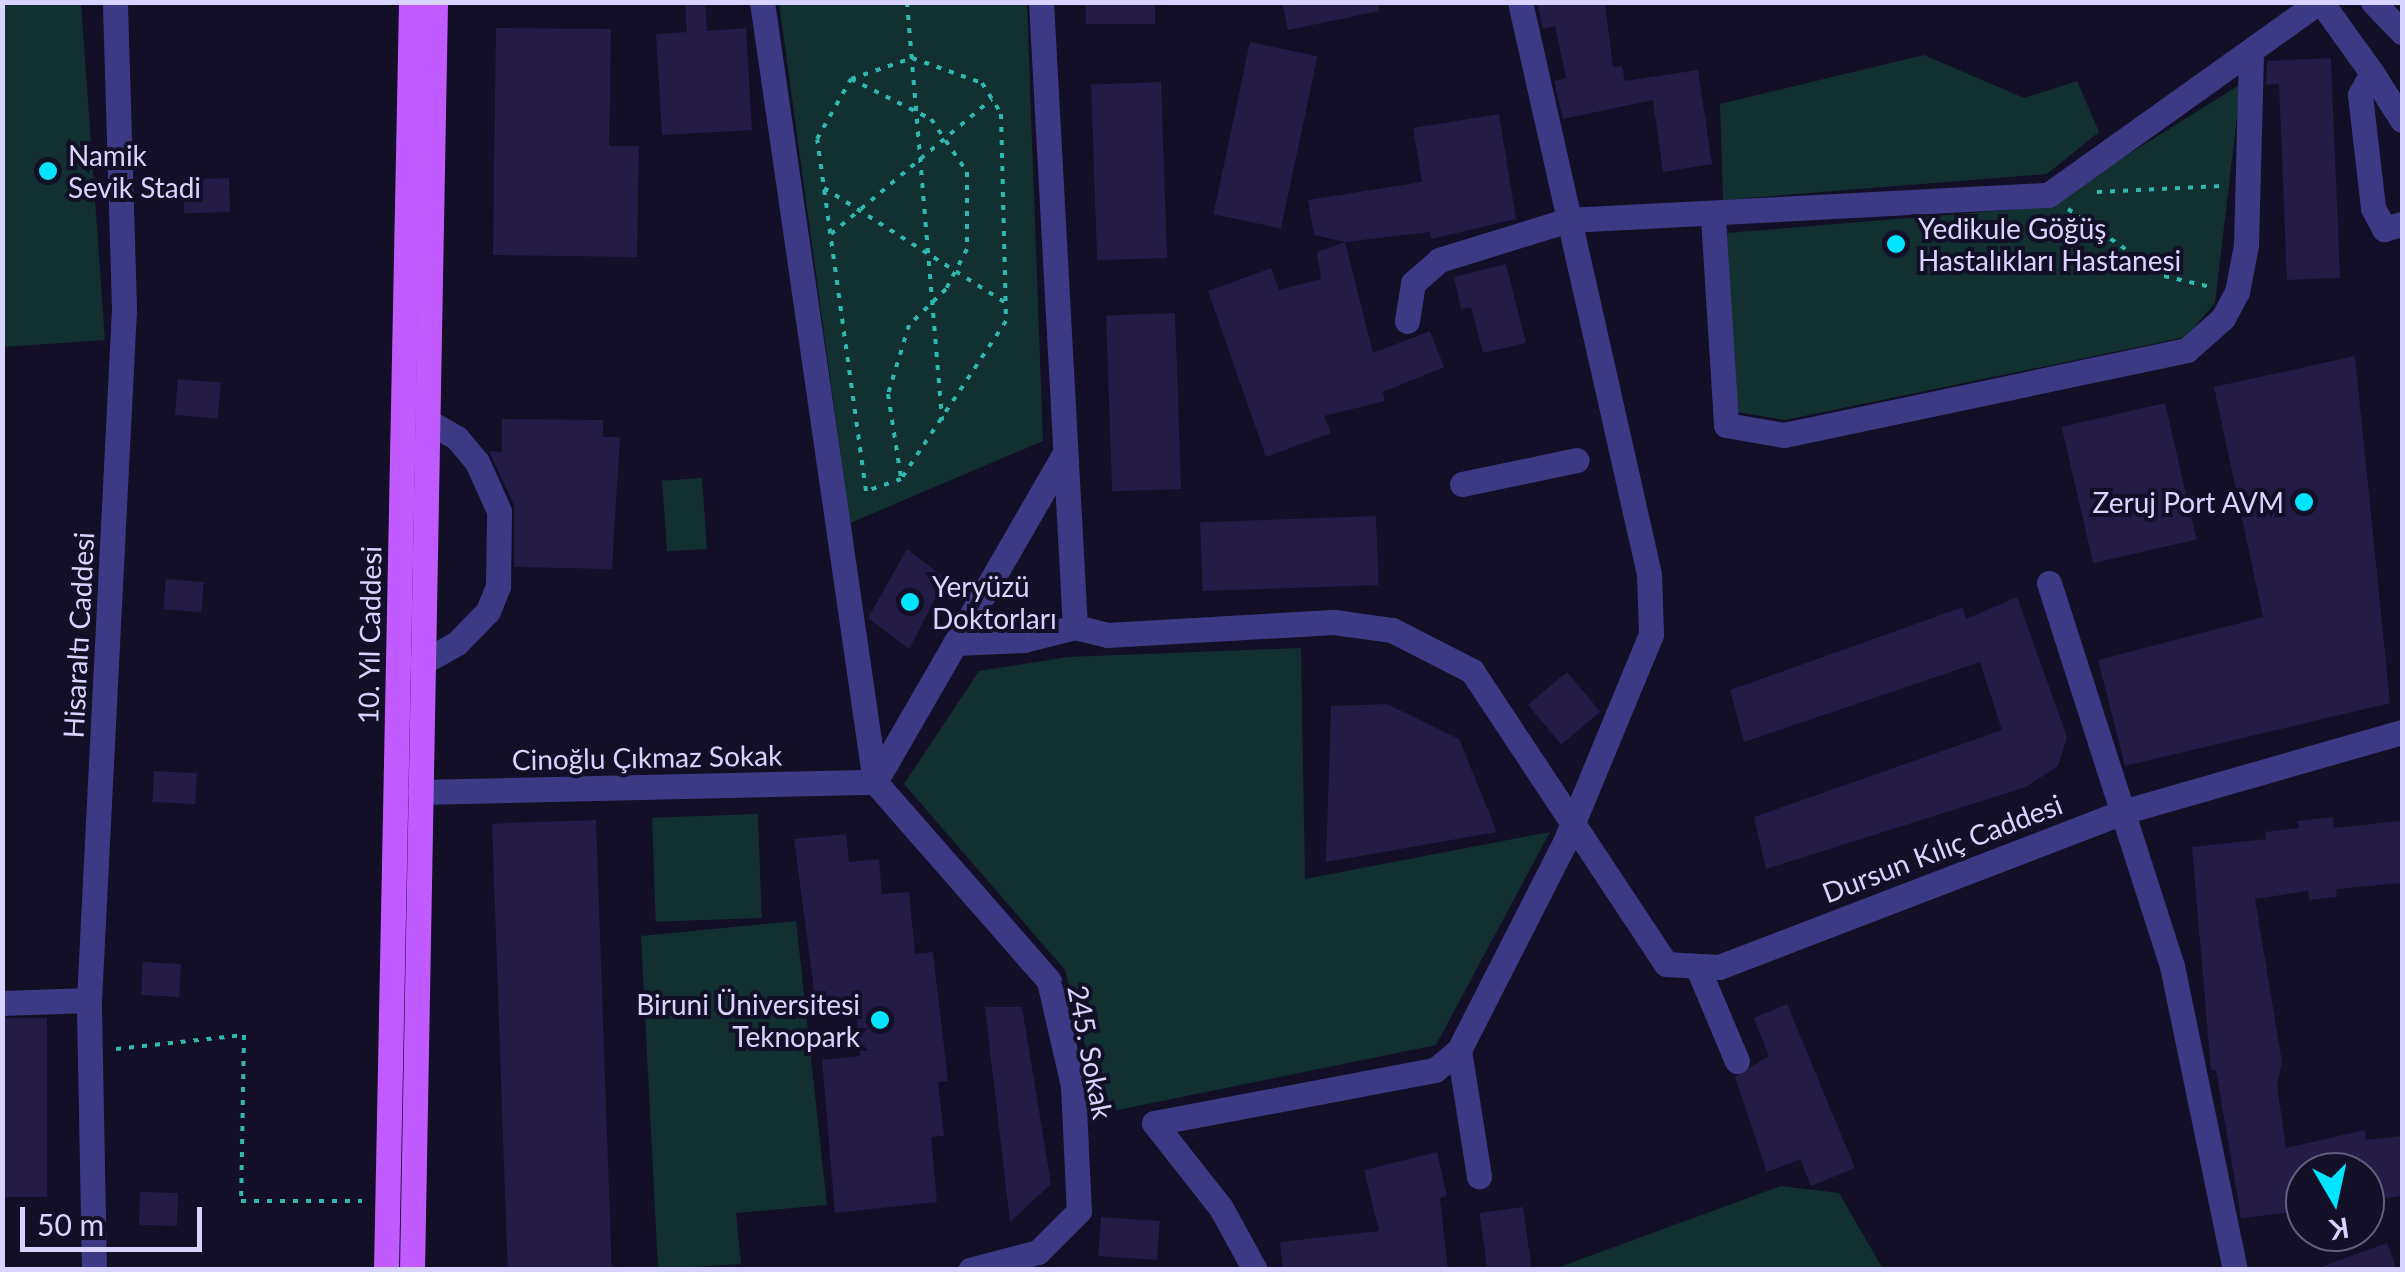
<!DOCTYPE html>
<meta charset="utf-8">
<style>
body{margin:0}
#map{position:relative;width:2405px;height:1272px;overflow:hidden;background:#130f26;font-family:Lato,sans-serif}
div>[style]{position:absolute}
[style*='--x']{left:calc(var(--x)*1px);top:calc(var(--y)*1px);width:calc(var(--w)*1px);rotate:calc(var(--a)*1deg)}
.green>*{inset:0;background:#12302f;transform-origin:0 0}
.building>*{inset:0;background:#241b47;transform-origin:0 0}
.path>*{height:4px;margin-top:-2px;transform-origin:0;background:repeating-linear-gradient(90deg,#2fb8b0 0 5px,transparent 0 13px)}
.minor>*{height:25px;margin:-12.5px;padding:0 12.5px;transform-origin:12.5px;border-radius:12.5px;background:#3d3a85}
.major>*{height:25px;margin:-12.5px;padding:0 12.5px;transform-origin:12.5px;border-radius:12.5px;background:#c25bff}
.dots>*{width:28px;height:28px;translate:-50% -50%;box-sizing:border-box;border:5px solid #130f26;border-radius:50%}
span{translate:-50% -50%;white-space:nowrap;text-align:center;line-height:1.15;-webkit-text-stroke:8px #130f26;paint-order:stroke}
.poi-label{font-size:28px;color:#d9d4ff}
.left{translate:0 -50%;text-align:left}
.right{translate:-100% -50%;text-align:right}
.street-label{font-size:28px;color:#d9d4ff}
.frame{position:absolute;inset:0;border:5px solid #d9d4ff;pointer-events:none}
.north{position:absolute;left:2285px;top:1152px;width:100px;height:100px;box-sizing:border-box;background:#130f26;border:2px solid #625e7d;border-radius:50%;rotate:171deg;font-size:28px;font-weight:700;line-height:40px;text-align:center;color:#d9d4ff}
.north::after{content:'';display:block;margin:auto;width:35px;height:45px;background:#00e5ff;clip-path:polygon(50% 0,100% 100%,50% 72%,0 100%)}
.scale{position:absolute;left:20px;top:1207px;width:182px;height:45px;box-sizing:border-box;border:5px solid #d9d4ff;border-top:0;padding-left:12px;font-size:30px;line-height:35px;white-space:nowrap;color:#d9d4ff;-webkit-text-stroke:8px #130f26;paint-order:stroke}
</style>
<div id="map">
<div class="green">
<div style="clip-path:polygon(3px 2px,81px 3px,105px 340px,3px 347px)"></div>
<div style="clip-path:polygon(779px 3px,1027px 3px,1043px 441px,850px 523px)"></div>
<div style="clip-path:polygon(1924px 55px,2024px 98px,2077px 81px,2099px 132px,2047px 174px,1723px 200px,1720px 104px)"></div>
<div style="clip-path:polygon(2241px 84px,2215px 303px,2186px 337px,1785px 420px,1737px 412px,1727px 233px,2044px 207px)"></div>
<div style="left:702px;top:478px;width:71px;height:40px;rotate:86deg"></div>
<div style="clip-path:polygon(1301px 648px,1305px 879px,1550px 832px,1436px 1045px,1103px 1113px,1065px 970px,904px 784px,979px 671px,1068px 657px)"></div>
<div style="left:758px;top:814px;width:104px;height:106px;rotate:88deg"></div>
<div style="clip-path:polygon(796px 921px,827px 1205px,736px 1213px,741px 1264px,658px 1269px,641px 936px)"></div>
<div style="clip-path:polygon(1781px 1186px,1839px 1193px,1883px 1269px,1554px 1269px)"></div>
</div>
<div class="building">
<div style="clip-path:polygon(685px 2px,705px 2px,707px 31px,746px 28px,752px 130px,662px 135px,656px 34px,687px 32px)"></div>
<div style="left:1086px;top:2px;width:69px;height:22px"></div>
<div style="clip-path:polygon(1282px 2px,1378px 2px,1379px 11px,1288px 30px)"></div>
<div style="clip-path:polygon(1537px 2px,1605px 2px,1613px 67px,1622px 66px,1625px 81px,1698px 70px,1712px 164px,1663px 172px,1653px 100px,1563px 119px,1554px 81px,1566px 78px,1555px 26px,1543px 29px)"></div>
<div style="clip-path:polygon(496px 28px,611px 29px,609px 146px,639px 146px,637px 257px,493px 255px)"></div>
<div style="left:1250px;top:42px;width:69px;height:176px;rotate:12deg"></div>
<div style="clip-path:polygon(2331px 58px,2340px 278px,2287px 280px,2279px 84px,2266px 85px,2267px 61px)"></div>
<div style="left:1161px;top:82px;width:176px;height:70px;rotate:88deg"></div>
<div style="clip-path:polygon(1499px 114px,1516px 219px,1431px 239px,1430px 232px,1345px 242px,1373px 353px,1430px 331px,1444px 367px,1383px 392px,1385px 401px,1324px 416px,1331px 433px,1266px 457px,1208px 291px,1271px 268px,1279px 290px,1321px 279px,1317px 252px,1345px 242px,1314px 235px,1308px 200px,1422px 182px,1413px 128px)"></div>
<div style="left:229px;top:178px;width:34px;height:46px;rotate:88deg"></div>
<div style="clip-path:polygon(1506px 264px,1526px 343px,1483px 353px,1471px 307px,1461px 309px,1454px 277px)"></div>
<div style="left:1175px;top:313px;width:176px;height:69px;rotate:88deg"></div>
<div style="clip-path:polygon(2355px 356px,2390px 703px,2125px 766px,2098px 660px,2263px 617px,2214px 387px)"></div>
<div style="left:178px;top:379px;width:43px;height:36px;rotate:5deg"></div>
<div style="left:2165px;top:403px;width:140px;height:106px;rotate:77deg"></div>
<div style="clip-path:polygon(502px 419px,603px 420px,603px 437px,620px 437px,612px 569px,514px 567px,514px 505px,489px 451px,502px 452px)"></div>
<div style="left:1376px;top:516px;width:69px;height:176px;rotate:88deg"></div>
<div style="clip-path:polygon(907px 549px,946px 579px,909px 649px,868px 618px)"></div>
<div style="left:166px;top:579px;width:38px;height:30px;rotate:5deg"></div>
<div style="clip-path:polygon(2017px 597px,2067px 737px,2058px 766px,2026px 787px,1766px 869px,1754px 817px,2002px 730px,1980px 662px,1744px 742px,1730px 690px,1963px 607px,1966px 619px)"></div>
<div style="left:1567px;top:672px;width:52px;height:51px;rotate:50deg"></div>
<div style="clip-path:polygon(1387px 704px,1459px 739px,1497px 832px,1326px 862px,1331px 706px)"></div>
<div style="left:154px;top:771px;width:43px;height:31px;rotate:3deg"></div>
<div style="clip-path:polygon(2333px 817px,2334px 828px,2400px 821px,2402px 883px,2336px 889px,2337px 897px,2309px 900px,2308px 891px,2255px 899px,2282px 1062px,2277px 1085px,2286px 1148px,2365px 1130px,2366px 1140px,2402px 1136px,2402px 1196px,2365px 1201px,2365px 1172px,2305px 1172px,2305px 1211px,2241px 1218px,2216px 1070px,2211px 1070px,2192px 847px,2266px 839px,2265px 832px,2299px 828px,2297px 821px)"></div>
<div style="left:596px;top:820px;width:450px;height:104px;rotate:88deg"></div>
<div style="clip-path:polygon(846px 834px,849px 862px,879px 859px,882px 894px,909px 892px,915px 954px,933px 952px,948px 1081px,938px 1082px,944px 1136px,931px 1137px,937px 1202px,835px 1213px,822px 1060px,860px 1056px,855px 1001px,816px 1005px,794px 839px)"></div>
<div style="left:143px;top:962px;width:38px;height:33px;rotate:3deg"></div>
<div style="clip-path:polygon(1787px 1004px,1855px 1168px,1811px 1186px,1800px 1159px,1767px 1172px,1735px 1077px,1769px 1056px,1754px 1018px)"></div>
<div style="clip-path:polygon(985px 1007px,1022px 1007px,1051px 1184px,1010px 1222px)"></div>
<div style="left:47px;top:1018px;width:179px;height:45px;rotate:90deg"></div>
<div style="clip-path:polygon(1437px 1152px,1447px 1196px,1440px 1198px,1448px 1270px,1283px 1270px,1280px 1242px,1379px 1231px,1364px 1170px)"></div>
<div style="left:178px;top:1193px;width:33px;height:38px;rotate:92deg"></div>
<div style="left:1523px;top:1207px;width:64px;height:44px;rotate:82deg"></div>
<div style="left:1101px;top:1217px;width:59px;height:39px;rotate:4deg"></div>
<div style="clip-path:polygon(2387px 1243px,2397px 1270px,2321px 1270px,2321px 1267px)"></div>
</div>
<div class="path">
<div style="--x:907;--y:2;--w:420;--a:85.2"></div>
<div style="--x:912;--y:58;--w:74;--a:19.7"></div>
<div style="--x:982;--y:83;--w:36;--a:58"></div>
<div style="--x:1001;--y:114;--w:207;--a:88.6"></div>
<div style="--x:1006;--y:321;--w:190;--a:123.6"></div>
<div style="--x:901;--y:479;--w:37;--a:161"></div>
<div style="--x:866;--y:491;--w:355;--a:-97.9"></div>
<div style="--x:817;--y:139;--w:69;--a:-60.5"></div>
<div style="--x:851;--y:79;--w:65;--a:-19"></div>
<div style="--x:851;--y:79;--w:89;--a:26.6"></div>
<div style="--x:931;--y:119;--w:64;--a:55.8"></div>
<div style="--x:967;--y:172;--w:77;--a:90"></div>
<div style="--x:967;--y:249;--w:45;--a:117.7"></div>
<div style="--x:946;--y:289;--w:52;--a:135.8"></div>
<div style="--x:909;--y:325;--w:72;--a:106.9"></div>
<div style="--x:888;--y:394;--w:85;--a:81.2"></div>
<div style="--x:824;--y:188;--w:215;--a:32.3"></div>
<div style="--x:2097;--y:192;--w:125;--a:-2.7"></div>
<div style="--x:2068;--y:209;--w:117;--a:34.9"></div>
<div style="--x:2164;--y:276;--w:48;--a:13.2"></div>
<div style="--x:831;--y:234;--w:210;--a:-40"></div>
<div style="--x:116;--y:1049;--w:129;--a:-6.2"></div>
<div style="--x:244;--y:1035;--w:166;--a:91"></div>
<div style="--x:241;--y:1201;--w:121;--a:0"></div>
</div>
<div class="minor">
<div style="--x:762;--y:2;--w:788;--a:81.76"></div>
<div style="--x:1041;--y:2;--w:626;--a:86.89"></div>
<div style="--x:2321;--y:2;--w:87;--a:54.3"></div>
<div style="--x:2373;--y:2;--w:42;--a:46"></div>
<div style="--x:2402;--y:120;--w:56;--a:-122.6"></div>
<div style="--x:2372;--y:73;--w:25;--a:119"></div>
<div style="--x:2360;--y:95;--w:114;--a:83.4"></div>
<div style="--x:2373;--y:208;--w:24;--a:62"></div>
<div style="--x:2384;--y:229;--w:19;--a:-16"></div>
<div style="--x:1713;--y:217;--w:208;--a:86.4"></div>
<div style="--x:1726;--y:425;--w:59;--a:9.8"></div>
<div style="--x:1784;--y:435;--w:412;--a:-11.9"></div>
<div style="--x:2187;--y:350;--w:48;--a:-41.6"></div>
<div style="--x:2223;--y:318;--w:30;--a:-62"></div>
<div style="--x:2237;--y:292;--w:48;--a:-79.2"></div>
<div style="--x:2246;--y:245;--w:190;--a:-88.5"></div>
<div style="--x:1407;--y:321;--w:38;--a:-81"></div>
<div style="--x:1413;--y:283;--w:35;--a:-41"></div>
<div style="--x:1439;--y:260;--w:135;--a:-17.2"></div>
<div style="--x:1568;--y:220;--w:481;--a:-3"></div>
<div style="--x:2048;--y:195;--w:333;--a:-35.5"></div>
<div style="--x:1462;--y:484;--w:117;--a:-11.8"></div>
<div style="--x:2049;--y:583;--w:402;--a:72.2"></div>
<div style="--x:2172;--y:966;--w:310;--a:78.3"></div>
<div style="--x:955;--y:643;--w:69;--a:-2.5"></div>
<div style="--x:1024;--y:640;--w:53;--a:-14.3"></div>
<div style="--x:1075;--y:627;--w:33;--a:14"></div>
<div style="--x:1107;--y:635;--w:227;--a:-3.3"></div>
<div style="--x:1334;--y:622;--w:59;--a:7.9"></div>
<div style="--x:1392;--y:630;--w:90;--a:27.1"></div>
<div style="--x:1472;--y:671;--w:351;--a:56.5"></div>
<div style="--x:1666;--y:964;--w:53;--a:3.2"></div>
<div style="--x:1719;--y:967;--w:436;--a:-21"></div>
<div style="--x:2126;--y:811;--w:287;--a:-16"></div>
<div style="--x:422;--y:663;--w:40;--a:-29.7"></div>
<div style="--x:457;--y:643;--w:45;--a:-45.9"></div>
<div style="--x:488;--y:611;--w:27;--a:-68"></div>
<div style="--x:498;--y:586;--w:75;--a:-89.2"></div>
<div style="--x:499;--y:511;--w:54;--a:-114.2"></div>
<div style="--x:477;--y:462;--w:31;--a:-130"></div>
<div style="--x:457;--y:438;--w:36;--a:-150"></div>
<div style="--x:875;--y:782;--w:264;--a:48.8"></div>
<div style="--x:1049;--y:981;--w:108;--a:77.1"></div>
<div style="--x:1073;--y:1086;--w:125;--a:87.3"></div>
<div style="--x:1079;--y:1211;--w:58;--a:135"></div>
<div style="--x:1038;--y:1252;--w:70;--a:165.2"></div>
<div style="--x:875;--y:782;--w:374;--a:-60"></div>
<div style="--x:419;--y:792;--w:456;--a:-1.3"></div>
<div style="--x:1697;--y:966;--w:103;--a:67.2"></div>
<div style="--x:2;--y:1003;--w:87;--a:-2"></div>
<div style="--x:1459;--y:1050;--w:128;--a:81"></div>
<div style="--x:94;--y:1270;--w:270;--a:-91.1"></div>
<div style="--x:89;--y:1000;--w:693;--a:-87.1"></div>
<div style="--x:124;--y:308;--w:306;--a:-91.7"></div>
<div style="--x:1255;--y:1270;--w:71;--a:-118.7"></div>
<div style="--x:1221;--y:1208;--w:108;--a:-128.2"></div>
<div style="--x:1154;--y:1123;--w:286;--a:-10.7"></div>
<div style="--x:1435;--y:1070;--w:31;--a:-40"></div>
<div style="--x:1459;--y:1050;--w:233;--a:-63"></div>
<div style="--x:1565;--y:842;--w:225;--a:-67.5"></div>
<div style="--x:1651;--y:634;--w:60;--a:-91.9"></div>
<div style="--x:1649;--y:574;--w:586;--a:-102.71"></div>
</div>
<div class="major">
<div style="--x:386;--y:1270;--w:1268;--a:-88.87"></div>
<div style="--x:412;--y:1270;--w:1268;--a:-88.96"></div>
</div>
<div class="dots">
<div style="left:48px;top:171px;background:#00e5ff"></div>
<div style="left:1896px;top:244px;background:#00e5ff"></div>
<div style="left:2304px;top:502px;background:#00e5ff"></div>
<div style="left:910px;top:602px;background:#00e5ff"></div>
<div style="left:880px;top:1020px;background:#00e5ff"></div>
</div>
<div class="poi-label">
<span class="left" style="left:68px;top:171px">Namik<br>Sevik Stadi</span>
<span class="left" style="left:1918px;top:244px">Yedikule Göğüş<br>Hastalıkları Hastanesi</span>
<span class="right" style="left:2284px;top:502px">Zeruj Port AVM</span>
<span class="left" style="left:932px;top:602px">Yeryüzü<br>Doktorları</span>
<span class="right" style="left:860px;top:1020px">Biruni Üniversitesi<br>Teknopark</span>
</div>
<div class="street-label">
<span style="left:78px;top:635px;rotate:-87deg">Hisaraltı Caddesi</span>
<span style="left:369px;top:635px;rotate:-89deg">10. Yıl Caddesi</span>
<span style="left:647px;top:757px;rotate:-1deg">Cinoğlu Çıkmaz Sokak</span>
<span style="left:1942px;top:848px;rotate:-21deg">Dursun Kılıç Caddesi</span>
<span style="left:1091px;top:1052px;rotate:79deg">245. Sokak</span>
</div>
<div class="frame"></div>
<div class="north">K</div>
<div class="scale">50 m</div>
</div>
